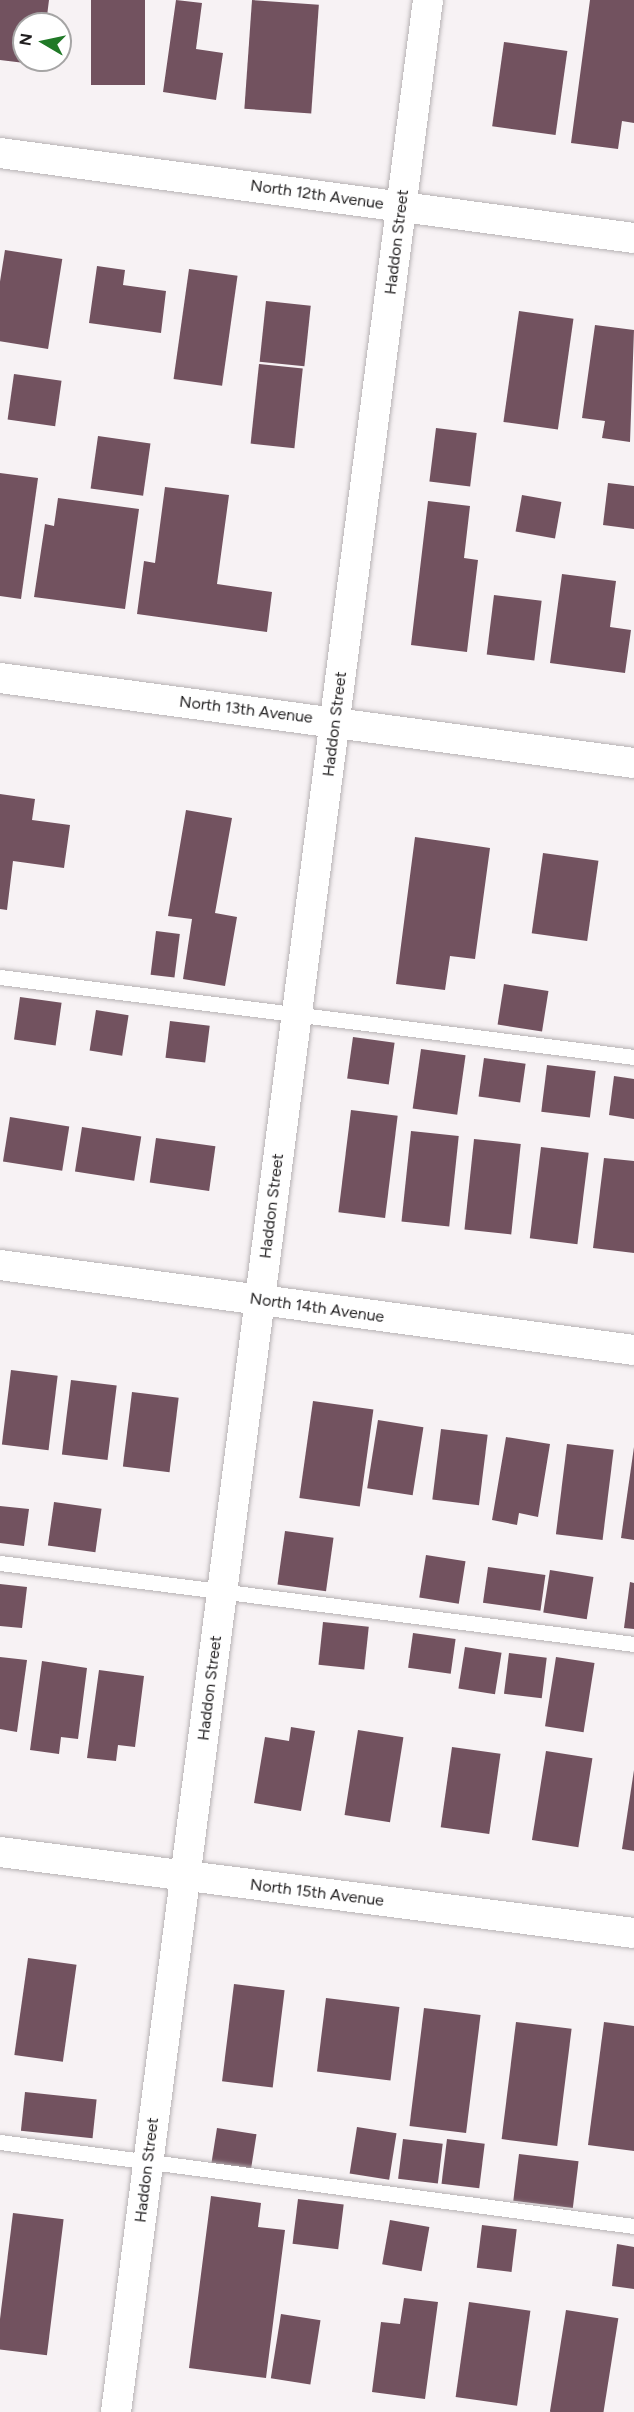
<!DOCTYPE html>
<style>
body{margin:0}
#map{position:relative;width:634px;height:2412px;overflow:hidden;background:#f7f2f4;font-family:Figtree,sans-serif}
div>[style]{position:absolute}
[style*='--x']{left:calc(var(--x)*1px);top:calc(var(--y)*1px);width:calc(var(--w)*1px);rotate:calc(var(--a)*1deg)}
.building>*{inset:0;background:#72525f;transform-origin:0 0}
.roads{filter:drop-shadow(0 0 2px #b7b2b4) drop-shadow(0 0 2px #b7b2b4)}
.lane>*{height:15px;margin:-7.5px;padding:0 7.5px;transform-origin:7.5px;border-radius:7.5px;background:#fff}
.street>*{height:30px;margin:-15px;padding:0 15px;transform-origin:15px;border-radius:15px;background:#fff}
span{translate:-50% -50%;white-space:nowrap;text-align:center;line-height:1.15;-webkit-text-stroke:6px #fff;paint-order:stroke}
.street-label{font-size:16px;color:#201e1f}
.north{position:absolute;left:12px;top:12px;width:60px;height:60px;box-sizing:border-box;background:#fff;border:2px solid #a6a5a5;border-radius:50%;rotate:279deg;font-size:16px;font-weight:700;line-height:24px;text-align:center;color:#201e1f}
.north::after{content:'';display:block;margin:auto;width:21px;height:27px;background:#207927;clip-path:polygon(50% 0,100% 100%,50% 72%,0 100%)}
</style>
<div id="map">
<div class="building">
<div style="clip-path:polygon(0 0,49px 0,46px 24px,24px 24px,24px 60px,41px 60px,41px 65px,0 60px)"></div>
<div style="left:91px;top:0;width:54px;height:85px"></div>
<div style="clip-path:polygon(176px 0,202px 3px,196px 49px,223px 53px,216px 100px,163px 92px)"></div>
<div style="left:252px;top:0;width:67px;height:109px;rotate:4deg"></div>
<div style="clip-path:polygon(590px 0,634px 0,634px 123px,622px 121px,618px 149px,571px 143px)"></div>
<div style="left:504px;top:42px;width:64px;height:85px;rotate:8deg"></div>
<div style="left:5px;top:250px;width:58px;height:91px;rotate:9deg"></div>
<div style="clip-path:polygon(97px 266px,125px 270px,123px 285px,166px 291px,161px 333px,89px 323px)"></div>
<div style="left:189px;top:269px;width:49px;height:111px;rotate:8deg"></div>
<div style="left:266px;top:301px;width:45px;height:61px;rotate:6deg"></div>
<div style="left:519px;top:311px;width:55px;height:112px;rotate:8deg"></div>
<div style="clip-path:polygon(595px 325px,634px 330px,630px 442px,602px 438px,605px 421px,582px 418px)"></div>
<div style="left:259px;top:364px;width:44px;height:80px;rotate:6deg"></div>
<div style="left:14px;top:374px;width:48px;height:46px;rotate:8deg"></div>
<div style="left:436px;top:428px;width:41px;height:54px;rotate:7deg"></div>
<div style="left:98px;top:436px;width:53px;height:53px;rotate:8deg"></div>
<div style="clip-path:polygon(0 473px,38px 478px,21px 599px,0 596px)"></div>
<div style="clip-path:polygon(608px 483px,634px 486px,634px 529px,603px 525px)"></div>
<div style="clip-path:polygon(165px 487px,229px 495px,217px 584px,272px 592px,267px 632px,137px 614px,144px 561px,155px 563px)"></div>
<div style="left:522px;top:495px;width:40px;height:37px;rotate:10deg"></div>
<div style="clip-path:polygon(58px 498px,139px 509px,125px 609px,34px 597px,45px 524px,54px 526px)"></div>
<div style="clip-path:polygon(428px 501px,470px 506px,464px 558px,478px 560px,467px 652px,411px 645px)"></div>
<div style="clip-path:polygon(562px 574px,616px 581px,610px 627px,631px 630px,625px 673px,550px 663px)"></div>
<div style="left:494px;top:595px;width:48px;height:60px;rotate:7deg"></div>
<div style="clip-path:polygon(0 794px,35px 799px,32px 820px,70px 825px,64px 868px,13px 861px,7px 910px,0 909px)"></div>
<div style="clip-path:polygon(186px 810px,232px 818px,215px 913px,237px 917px,225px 986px,183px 979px,192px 919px,168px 916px)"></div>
<div style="clip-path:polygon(415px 837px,490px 848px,475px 959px,450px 956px,445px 990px,396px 984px)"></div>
<div style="left:543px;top:853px;width:56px;height:81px;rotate:8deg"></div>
<div style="left:156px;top:931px;width:24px;height:44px;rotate:7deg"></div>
<div style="left:504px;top:984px;width:45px;height:41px;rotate:9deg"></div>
<div style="left:20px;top:997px;width:42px;height:43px;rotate:8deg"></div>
<div style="left:96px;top:1010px;width:33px;height:41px;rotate:9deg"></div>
<div style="left:170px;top:1021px;width:40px;height:37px;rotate:7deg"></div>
<div style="left:353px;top:1037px;width:42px;height:42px;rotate:8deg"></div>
<div style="left:421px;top:1049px;width:45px;height:60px;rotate:8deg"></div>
<div style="left:484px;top:1058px;width:42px;height:39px;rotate:8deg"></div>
<div style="left:547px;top:1065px;width:49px;height:47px;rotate:7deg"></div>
<div style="clip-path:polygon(614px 1076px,634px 1079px,634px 1119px,609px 1115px)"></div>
<div style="left:351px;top:1110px;width:47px;height:103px;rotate:7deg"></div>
<div style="left:10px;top:1117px;width:60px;height:45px;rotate:9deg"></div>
<div style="left:82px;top:1127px;width:60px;height:45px;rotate:9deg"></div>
<div style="left:411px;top:1131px;width:48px;height:91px;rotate:6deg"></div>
<div style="left:156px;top:1138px;width:60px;height:45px;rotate:8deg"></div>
<div style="left:474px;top:1139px;width:47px;height:91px;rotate:6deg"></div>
<div style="left:541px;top:1147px;width:48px;height:92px;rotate:7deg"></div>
<div style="clip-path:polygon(604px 1158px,634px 1161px,634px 1253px,593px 1248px)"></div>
<div style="left:11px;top:1370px;width:47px;height:75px;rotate:7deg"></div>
<div style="left:71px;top:1380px;width:46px;height:75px;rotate:7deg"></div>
<div style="left:132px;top:1392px;width:47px;height:75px;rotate:7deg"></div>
<div style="left:313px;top:1401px;width:61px;height:98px;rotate:8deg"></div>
<div style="left:378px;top:1420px;width:46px;height:69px;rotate:9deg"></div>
<div style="left:441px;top:1429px;width:47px;height:71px;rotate:7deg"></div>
<div style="clip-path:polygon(506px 1437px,550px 1444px,538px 1517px,519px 1513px,517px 1525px,492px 1520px)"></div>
<div style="left:567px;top:1444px;width:47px;height:91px;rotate:7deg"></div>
<div style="clip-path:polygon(634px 1447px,634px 1540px,621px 1538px)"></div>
<div style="left:54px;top:1502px;width:48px;height:44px;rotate:8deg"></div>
<div style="clip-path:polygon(0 1506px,29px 1509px,24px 1546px,0 1543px)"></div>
<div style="left:285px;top:1531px;width:49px;height:54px;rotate:8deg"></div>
<div style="left:426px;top:1555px;width:40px;height:43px;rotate:9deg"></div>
<div style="left:488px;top:1567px;width:58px;height:36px;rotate:8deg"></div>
<div style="left:550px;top:1570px;width:44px;height:43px;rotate:9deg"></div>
<div style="clip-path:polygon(630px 1582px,634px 1583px,634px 1629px,624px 1628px)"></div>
<div style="clip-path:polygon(0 1584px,27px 1587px,22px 1628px,0 1626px)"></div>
<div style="left:323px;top:1622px;width:46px;height:43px;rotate:6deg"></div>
<div style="left:413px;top:1633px;width:43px;height:35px;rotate:8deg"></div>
<div style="left:465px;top:1647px;width:37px;height:42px;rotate:9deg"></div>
<div style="left:509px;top:1653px;width:38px;height:41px;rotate:7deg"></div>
<div style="clip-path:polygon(0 1657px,27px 1660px,17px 1732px,0 1729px)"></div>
<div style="left:556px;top:1657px;width:39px;height:70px;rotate:9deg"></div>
<div style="clip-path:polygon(42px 1661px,87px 1668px,78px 1739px,61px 1737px,59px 1754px,30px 1750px)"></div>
<div style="clip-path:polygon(99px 1670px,144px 1676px,135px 1747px,118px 1745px,116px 1761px,87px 1758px)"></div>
<div style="clip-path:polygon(291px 1727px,315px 1731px,301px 1811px,254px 1803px,265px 1737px,289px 1741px)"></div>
<div style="left:358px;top:1730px;width:46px;height:86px;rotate:9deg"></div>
<div style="left:452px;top:1747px;width:49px;height:81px;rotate:8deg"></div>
<div style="left:546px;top:1751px;width:47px;height:90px;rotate:9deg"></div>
<div style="clip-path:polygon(634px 1770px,634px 1851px,622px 1849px)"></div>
<div style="left:28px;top:1958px;width:49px;height:98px;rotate:8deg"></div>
<div style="left:234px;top:1984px;width:51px;height:98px;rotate:7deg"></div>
<div style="left:326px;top:1998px;width:74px;height:74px;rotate:7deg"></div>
<div style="left:424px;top:2008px;width:57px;height:119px;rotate:7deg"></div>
<div style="left:516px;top:2022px;width:56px;height:118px;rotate:7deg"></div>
<div style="clip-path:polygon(604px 2022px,634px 2026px,634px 2151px,588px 2145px)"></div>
<div style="left:25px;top:2092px;width:72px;height:39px;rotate:6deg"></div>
<div style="left:357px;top:2127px;width:40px;height:47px;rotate:9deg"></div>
<div style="left:217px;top:2128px;width:40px;height:36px;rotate:9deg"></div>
<div style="left:403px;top:2139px;width:40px;height:40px;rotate:7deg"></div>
<div style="left:447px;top:2139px;width:38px;height:45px;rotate:7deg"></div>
<div style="left:519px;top:2154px;width:60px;height:47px;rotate:7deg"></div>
<div style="clip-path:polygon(211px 2196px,261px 2203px,258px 2227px,285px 2230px,266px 2378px,189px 2368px)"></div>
<div style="left:298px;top:2199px;width:46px;height:45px;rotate:7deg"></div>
<div style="left:13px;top:2213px;width:51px;height:137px;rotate:7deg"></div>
<div style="left:390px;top:2220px;width:40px;height:45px;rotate:10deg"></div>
<div style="left:482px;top:2225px;width:35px;height:43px;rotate:7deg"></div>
<div style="clip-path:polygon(617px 2244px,634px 2247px,634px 2289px,612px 2286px)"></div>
<div style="clip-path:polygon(404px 2298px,438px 2302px,425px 2399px,372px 2392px,381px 2322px,400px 2324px)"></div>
<div style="left:469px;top:2302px;width:62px;height:96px;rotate:8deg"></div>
<div style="left:566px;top:2310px;width:53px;height:103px;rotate:9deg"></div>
<div style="left:281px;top:2314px;width:40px;height:65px;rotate:9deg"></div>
</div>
<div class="roads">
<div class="lane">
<div style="--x:0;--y:977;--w:639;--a:7.19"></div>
<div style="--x:0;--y:1563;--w:639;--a:7.28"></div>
<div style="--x:0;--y:2142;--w:640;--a:7.55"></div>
</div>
<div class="street">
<div style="--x:0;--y:153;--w:640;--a:7.64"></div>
<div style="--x:0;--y:678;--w:640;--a:7.64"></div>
<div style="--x:0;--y:1265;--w:640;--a:7.64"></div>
<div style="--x:0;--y:1852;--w:639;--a:7.28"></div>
<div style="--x:116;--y:2412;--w:2432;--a:-82.63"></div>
</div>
</div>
<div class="street-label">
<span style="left:317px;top:195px;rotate:8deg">North 12th Avenue</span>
<span style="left:397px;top:242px;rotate:-83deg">Haddon Street</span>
<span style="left:246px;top:710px;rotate:7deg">North 13th Avenue</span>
<span style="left:335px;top:724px;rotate:-83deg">Haddon Street</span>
<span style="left:272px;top:1206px;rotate:-83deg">Haddon Street</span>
<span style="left:317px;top:1308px;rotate:8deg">North 14th Avenue</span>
<span style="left:210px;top:1688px;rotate:-83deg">Haddon Street</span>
<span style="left:317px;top:1893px;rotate:7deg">North 15th Avenue</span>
<span style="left:147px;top:2170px;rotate:-83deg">Haddon Street</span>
</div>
<div class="north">N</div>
</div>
